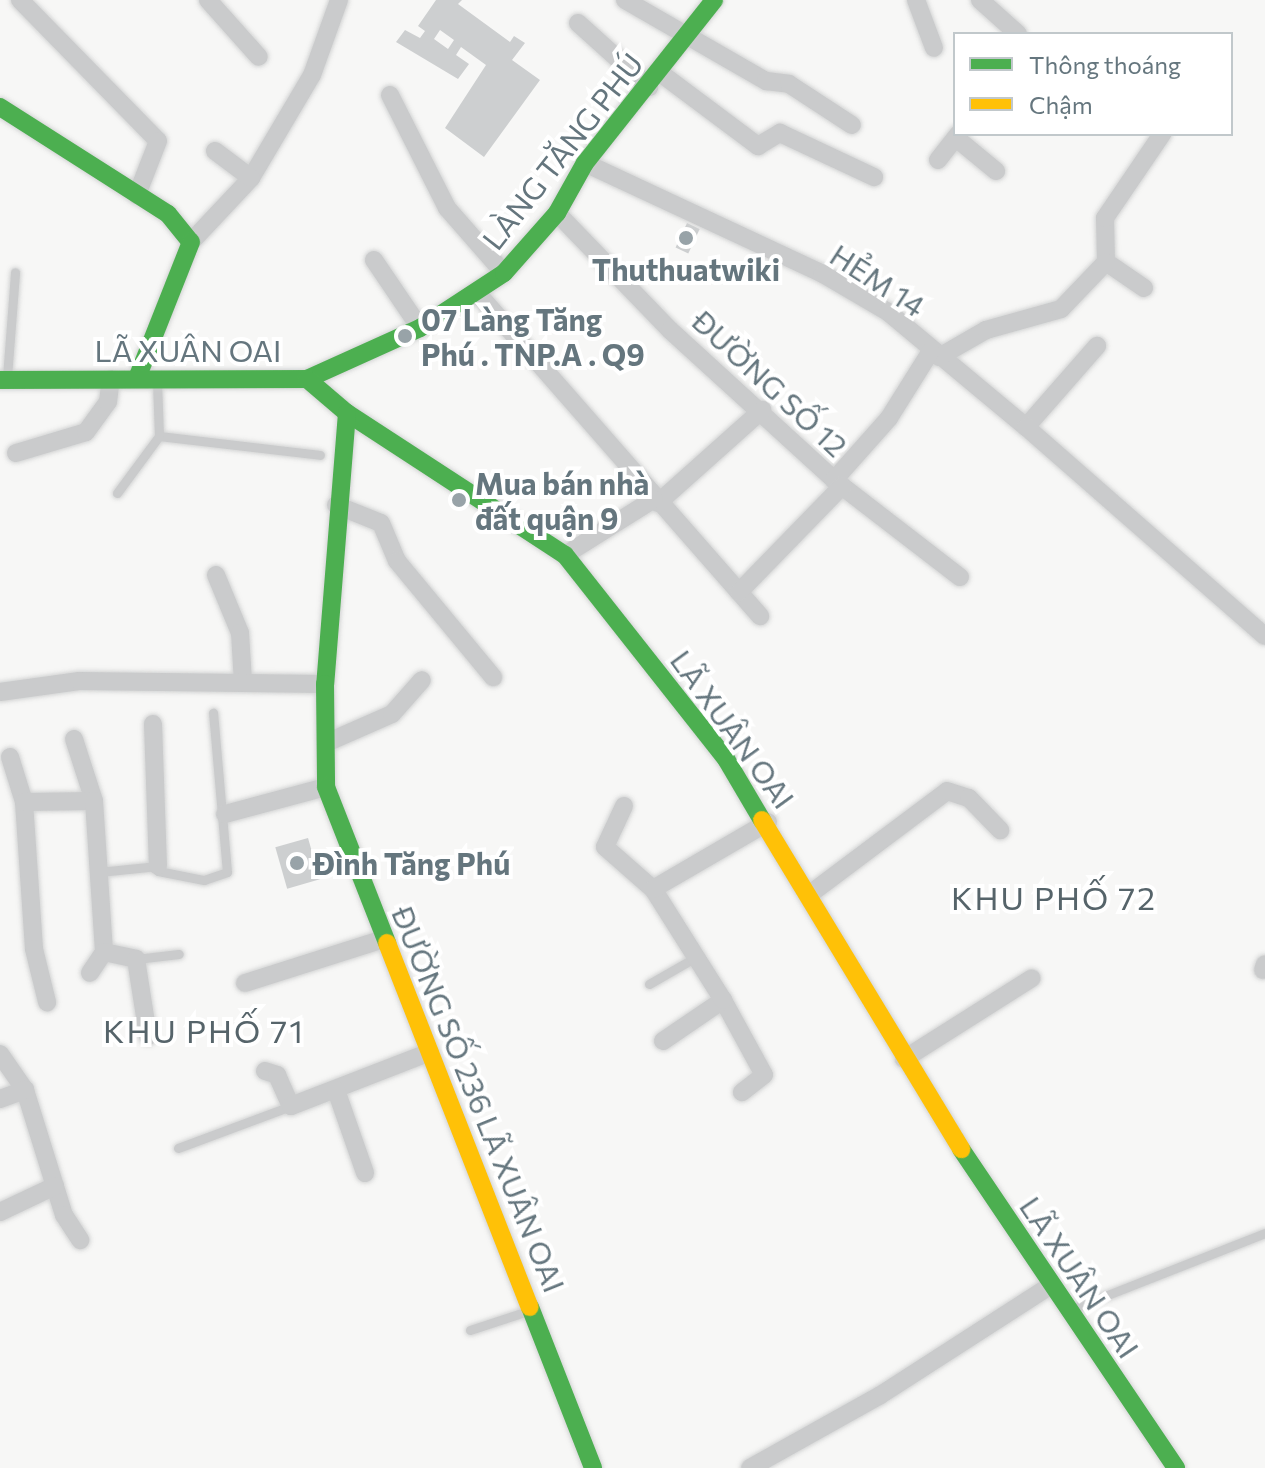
<!DOCTYPE html>
<meta charset="utf-8">
<style>
body{margin:0}
#map{position:relative;width:1265px;height:1468px;overflow:hidden;background:#f7f7f6;font-family:Commissioner,sans-serif}
div>[style]{position:absolute}
[style*='--x']{left:calc(var(--x)*1px);top:calc(var(--y)*1px);width:calc(var(--w)*1px);rotate:calc(var(--a)*1deg)}
.building>*{inset:0;background:#cdcfd0;transform-origin:0 0}
.roads{filter:drop-shadow(0 0 2px #d3d4d4) drop-shadow(0 0 2px #d3d4d4)}
.lane>*{height:9px;margin:-4.5px;padding:0 4.5px;transform-origin:4.5px;border-radius:4.5px;background:#cacbcc}
.street>*{height:18px;margin:-9px;padding:0 9px;transform-origin:9px;border-radius:9px;background:#cacbcc}
.fast>*{height:18px;margin:-9px;padding:0 9px;transform-origin:9px;border-radius:9px;background:#4caf50}
.slow>*{height:18px;margin:-9px;padding:0 9px;transform-origin:9px;border-radius:9px;background:#ffc107}
.dots>*{width:22px;height:22px;translate:-50% -50%;box-sizing:border-box;border:4px solid #fff;border-radius:50%}
span{translate:-50% -50%;white-space:nowrap;text-align:center;line-height:1.15;-webkit-text-stroke:8px #fff;paint-order:stroke}
.street-label{font-size:30px;color:#65767e}
.poi-label{font-size:30px;color:#65767e;font-weight:700}
.left{translate:0 -50%;text-align:left}
.neighbourhood-label{font-size:32px;color:#56646a;letter-spacing:2px}
.legend{position:absolute;left:953px;top:32px;width:280px;height:104px;box-sizing:border-box;background:#fff;border:2px solid #c1c8cb;margin:0;padding:10px 14px;list-style:none;font-size:24px;color:#65767e}
.legend li{display:flex;align-items:center;gap:16px;height:40px}
.legend b{width:40px;border:2px solid #c1c8cb}
</style>
<div id="map">
<div class="building">
<div style="clip-path:polygon(evenodd,436px 0,462px 0,458px 4px,510px 42px,514px 36px,525px 43px,512px 60px,540px 80px,484px 157px,445px 128px,486px 65px,461px 47px,456px 55px,469px 64px,458px 79px,396px 42px,405px 30px,420px 38px,425px 31px,418px 26px,436px 0,440px 30px,454px 40px,448px 49px,434px 39px,440px 30px)"></div>
<div style="left:687px;top:223px;width:14px;height:27px;rotate:25deg"></div>
<div style="left:308px;top:838px;width:43px;height:34px;rotate:74deg"></div>
</div>
<div class="roads">
<div class="lane">
<div style="--x:7;--y:377;--w:105;--a:-85.6"></div>
<div style="--x:159;--y:436;--w:162;--a:6.7"></div>
<div style="--x:117;--y:493;--w:71;--a:-53.6"></div>
<div style="--x:159;--y:436;--w:54;--a:-92.1"></div>
<div style="--x:99;--y:872;--w:59;--a:-5.8"></div>
<div style="--x:158;--y:866;--w:5;--a:90"></div>
<div style="--x:158;--y:871;--w:47;--a:11.1"></div>
<div style="--x:204;--y:880;--w:24;--a:-19"></div>
<div style="--x:227;--y:872;--w:160;--a:-95"></div>
<div style="--x:136;--y:959;--w:43;--a:-6.6"></div>
<div style="--x:649;--y:984;--w:54;--a:-29.9"></div>
<div style="--x:178;--y:1148;--w:121;--a:-20.4"></div>
<div style="--x:1072;--y:1309;--w:207;--a:-21.5"></div>
<div style="--x:470;--y:1330;--w:64;--a:-18.2"></div>
</div>
<div class="street">
<div style="--x:20;--y:0;--w:197;--a:45.6"></div>
<div style="--x:158;--y:141;--w:58;--a:111.3"></div>
<div style="--x:208;--y:0;--w:76;--a:48.2"></div>
<div style="--x:625;--y:0;--w:163;--a:29.9"></div>
<div style="--x:766;--y:81;--w:23;--a:7"></div>
<div style="--x:789;--y:84;--w:75;--a:33.1"></div>
<div style="--x:916;--y:0;--w:51;--a:69.4"></div>
<div style="--x:980;--y:0;--w:51;--a:41.8"></div>
<div style="--x:578;--y:23;--w:96;--a:42"></div>
<div style="--x:659;--y:72;--w:124;--a:36.8"></div>
<div style="--x:758;--y:146;--w:26;--a:-31"></div>
<div style="--x:780;--y:133;--w:104;--a:25.1"></div>
<div style="--x:390;--y:95;--w:127;--a:63.2"></div>
<div style="--x:447;--y:208;--w:86;--a:48.8"></div>
<div style="--x:956;--y:138;--w:52;--a:39.5"></div>
<div style="--x:938;--y:160;--w:33;--a:-52"></div>
<div style="--x:585;--y:163;--w:263;--a:25"></div>
<div style="--x:823;--y:274;--w:75;--a:30.3"></div>
<div style="--x:888;--y:312;--w:180;--a:39.8"></div>
<div style="--x:1026;--y:427;--w:108;--a:-48.8"></div>
<div style="--x:251;--y:178;--w:120;--a:-59.4"></div>
<div style="--x:312;--y:75;--w:80;--a:-70.2"></div>
<div style="--x:557;--y:213;--w:163;--a:46"></div>
<div style="--x:670;--y:330;--w:222;--a:42.4"></div>
<div style="--x:834;--y:480;--w:159;--a:37.6"></div>
<div style="--x:191;--y:242;--w:88;--a:-46.8"></div>
<div style="--x:251;--y:178;--w:45;--a:-143.1"></div>
<div style="--x:374;--y:260;--w:82;--a:55.9"></div>
<div style="--x:1144;--y:288;--w:46;--a:-145.6"></div>
<div style="--x:1106;--y:262;--w:44;--a:-91.3"></div>
<div style="--x:1105;--y:218;--w:102;--a:-55.8"></div>
<div style="--x:479;--y:295;--w:427;--a:48.8"></div>
<div style="--x:939;--y:357;--w:54;--a:-29.9"></div>
<div style="--x:986;--y:330;--w:78;--a:-15.6"></div>
<div style="--x:1061;--y:309;--w:65;--a:-46.2"></div>
<div style="--x:1026;--y:427;--w:317;--a:41.2"></div>
<div style="--x:16;--y:453;--w:73;--a:-16.7"></div>
<div style="--x:86;--y:432;--w:37;--a:-54"></div>
<div style="--x:108;--y:402;--w:23;--a:-83"></div>
<div style="--x:834;--y:480;--w:83;--a:-48.4"></div>
<div style="--x:889;--y:418;--w:79;--a:-57.9"></div>
<div style="--x:658;--y:503;--w:140;--a:-41.8"></div>
<div style="--x:336;--y:505;--w:48;--a:21.8"></div>
<div style="--x:381;--y:523;--w:41;--a:67.2"></div>
<div style="--x:397;--y:561;--w:151;--a:50.4"></div>
<div style="--x:565;--y:555;--w:105;--a:-32.2"></div>
<div style="--x:216;--y:575;--w:63;--a:67.5"></div>
<div style="--x:240;--y:633;--w:49;--a:86.5"></div>
<div style="--x:739;--y:592;--w:148;--a:-45.8"></div>
<div style="--x:0;--y:692;--w:80;--a:-7.9"></div>
<div style="--x:79;--y:681;--w:246;--a:0.7"></div>
<div style="--x:153;--y:724;--w:142;--a:88"></div>
<div style="--x:74;--y:739;--w:65;--a:72.1"></div>
<div style="--x:326;--y:743;--w:72;--a:-23.7"></div>
<div style="--x:392;--y:714;--w:45;--a:-48.6"></div>
<div style="--x:10;--y:757;--w:47;--a:72.7"></div>
<div style="--x:24;--y:802;--w:147;--a:86.1"></div>
<div style="--x:34;--y:949;--w:55;--a:76.2"></div>
<div style="--x:24;--y:802;--w:70;--a:-0.8"></div>
<div style="--x:94;--y:801;--w:151;--a:86.2"></div>
<div style="--x:104;--y:952;--w:25;--a:124"></div>
<div style="--x:624;--y:806;--w:45;--a:114.9"></div>
<div style="--x:605;--y:847;--w:64;--a:41.2"></div>
<div style="--x:225;--y:814;--w:105;--a:-15"></div>
<div style="--x:810;--y:894;--w:171;--a:-36.9"></div>
<div style="--x:947;--y:791;--w:23;--a:18"></div>
<div style="--x:969;--y:798;--w:45;--a:45.9"></div>
<div style="--x:104;--y:952;--w:33;--a:12"></div>
<div style="--x:136;--y:959;--w:78;--a:81.1"></div>
<div style="--x:1263;--y:970;--w:6;--a:-72"></div>
<div style="--x:245;--y:983;--w:146;--a:-17.6"></div>
<div style="--x:723;--y:1000;--w:85;--a:61.3"></div>
<div style="--x:764;--y:1075;--w:28;--a:142"></div>
<div style="--x:663;--y:1041;--w:73;--a:-34.3"></div>
<div style="--x:723;--y:1000;--w:131;--a:-122.2"></div>
<div style="--x:653;--y:889;--w:133;--a:-30.2"></div>
<div style="--x:0;--y:1054;--w:44;--a:55.2"></div>
<div style="--x:25;--y:1090;--w:131;--a:72.7"></div>
<div style="--x:64;--y:1215;--w:30;--a:57"></div>
<div style="--x:904;--y:1059;--w:151;--a:-32.3"></div>
<div style="--x:265;--y:1071;--w:13;--a:18"></div>
<div style="--x:277;--y:1075;--w:34;--a:66"></div>
<div style="--x:291;--y:1106;--w:149;--a:-21.2"></div>
<div style="--x:336;--y:1090;--w:88;--a:70.7"></div>
<div style="--x:0;--y:1099;--w:27;--a:-20"></div>
<div style="--x:0;--y:1212;--w:61;--a:-25.3"></div>
<div style="--x:750;--y:1468;--w:148;--a:-29.2"></div>
<div style="--x:879;--y:1396;--w:205;--a:-32.8"></div>
</div>
<div class="fast">
<div style="--x:0;--y:107;--w:199;--a:32.5"></div>
<div style="--x:168;--y:214;--w:36;--a:51"></div>
<div style="--x:191;--y:242;--w:144;--a:111.6"></div>
<div style="--x:307;--y:379;--w:124;--a:-24.3"></div>
<div style="--x:420;--y:328;--w:100;--a:-33.2"></div>
<div style="--x:504;--y:273;--w:80;--a:-48.5"></div>
<div style="--x:557;--y:213;--w:57;--a:-60.8"></div>
<div style="--x:585;--y:163;--w:208;--a:-51.6"></div>
<div style="--x:0;--y:380;--w:307;--a:-0.2"></div>
<div style="--x:307;--y:379;--w:52;--a:40.4"></div>
<div style="--x:347;--y:413;--w:260;--a:33.1"></div>
<div style="--x:565;--y:555;--w:260;--a:51.7"></div>
<div style="--x:726;--y:759;--w:71;--a:59.5"></div>
<div style="--x:347;--y:413;--w:272;--a:94.6"></div>
<div style="--x:325;--y:684;--w:103;--a:89.4"></div>
<div style="--x:326;--y:787;--w:168;--a:68.6"></div>
<div style="--x:961;--y:1149;--w:385;--a:56"></div>
<div style="--x:530;--y:1307;--w:173;--a:68.6"></div>
</div>
<div class="slow">
<div style="--x:762;--y:820;--w:385;--a:58.8"></div>
<div style="--x:387;--y:943;--w:391;--a:68.6"></div>
</div>
</div>
<div class="dots">
<div style="left:686px;top:238px;background:#98a3a8"></div>
<div style="left:405px;top:336px;background:#98a3a8"></div>
<div style="left:459px;top:500px;background:#98a3a8"></div>
<div style="left:297px;top:863px;background:#98a3a8"></div>
</div>
<div class="street-label">
<span style="left:562px;top:151px;rotate:-52deg">LÀNG TĂNG PHÚ</span>
<span style="left:878px;top:280px;rotate:33deg">HẺM 14</span>
<span style="left:188px;top:350px">LÃ XUÂN OAI</span>
<span style="left:770px;top:383px;rotate:43deg">ĐƯỜNG SỐ 12</span>
<span style="left:733px;top:729px;rotate:54deg">LÃ XUÂN OAI</span>
<span style="left:479px;top:1099px;rotate:68deg">ĐƯỜNG SỐ 236 LÃ XUÂN OAI</span>
<span style="left:1080px;top:1277px;rotate:56deg">LÃ XUÂN OAI</span>
</div>
<div class="poi-label">
<span style="left:686px;top:269px">Thuthuatwiki</span>
<span class="left" style="left:421px;top:336px">07 Làng Tăng<br>Phú . TNP.A . Q9</span>
<span class="left" style="left:475px;top:500px">Mua bán nhà<br>đất quận 9</span>
<span class="left" style="left:313px;top:863px">Đình Tăng Phú</span>
</div>
<div class="neighbourhood-label">
<span style="left:1054px;top:897px">KHU PHỐ 72</span>
<span style="left:204px;top:1030px">KHU PHỐ 71</span>
</div>
<ul class="legend">
<li><b style="height:10px;background:#4caf50"></b>Thông thoáng</li>
<li><b style="height:10px;background:#ffc107"></b>Chậm</li>
</ul>
</div>
